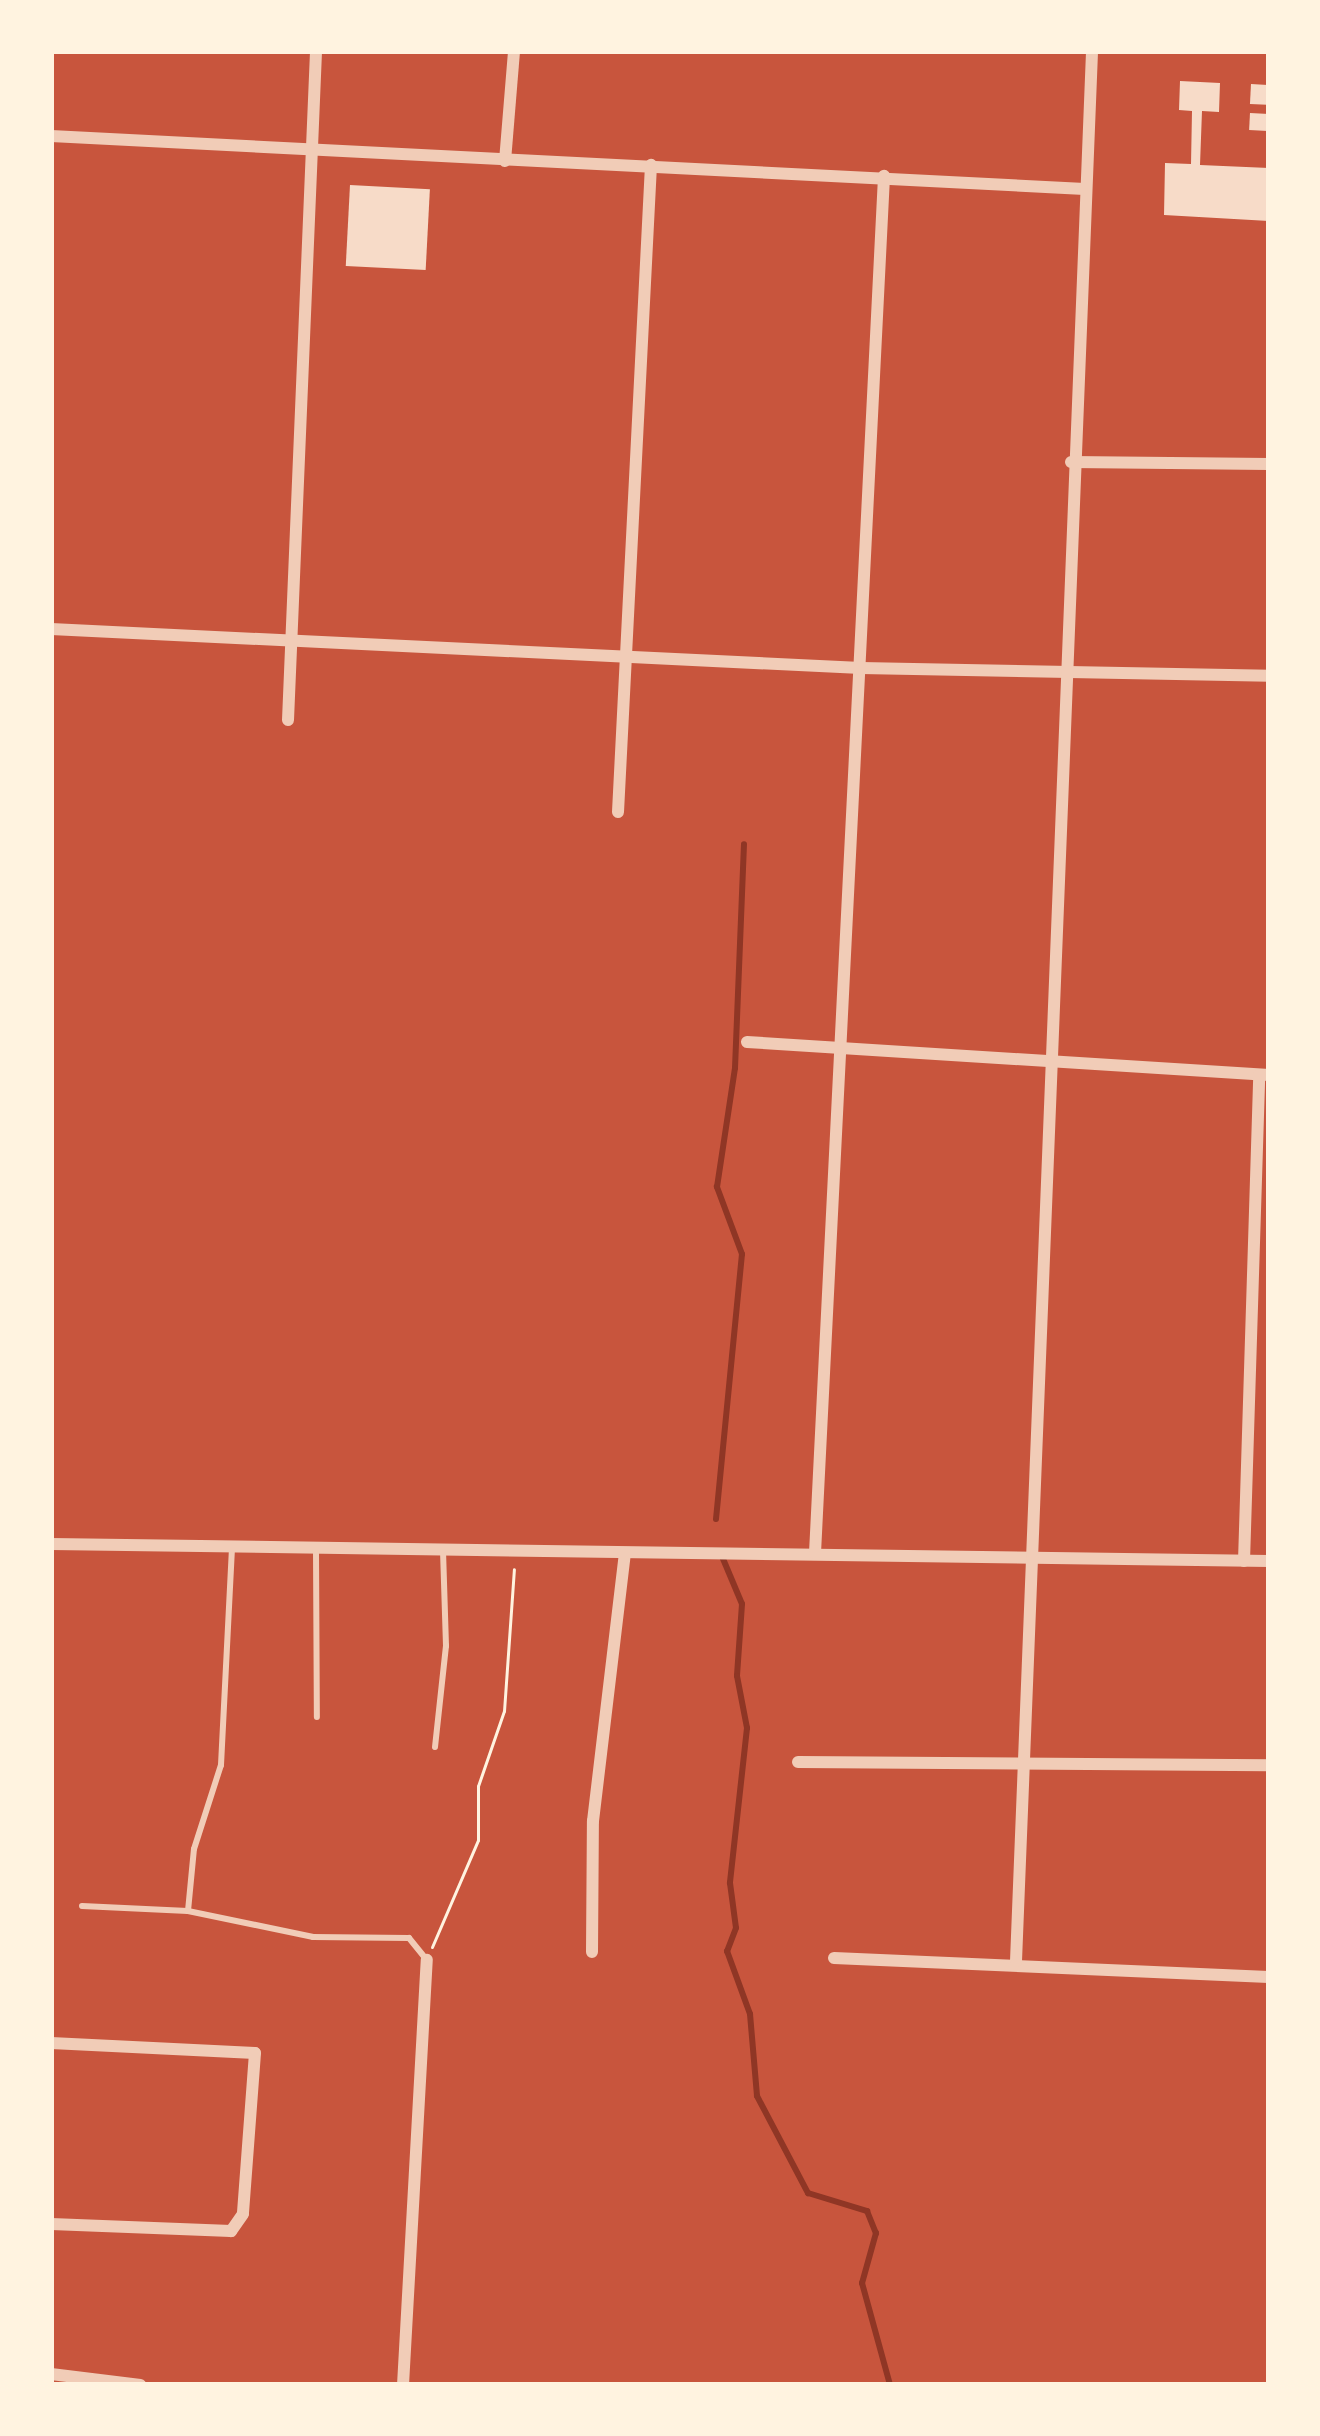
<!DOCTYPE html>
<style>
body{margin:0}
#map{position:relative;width:1320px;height:2436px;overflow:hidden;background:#c8553d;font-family:Mulish,sans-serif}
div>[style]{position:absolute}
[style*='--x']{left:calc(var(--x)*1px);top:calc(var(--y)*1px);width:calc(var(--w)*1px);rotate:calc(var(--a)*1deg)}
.stream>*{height:6px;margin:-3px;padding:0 3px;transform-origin:3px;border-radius:3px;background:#8f3625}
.building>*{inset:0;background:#f7dbc8;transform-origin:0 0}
.path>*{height:3px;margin:-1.5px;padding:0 1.5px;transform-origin:1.5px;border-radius:1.5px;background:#fff3e0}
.service>*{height:6px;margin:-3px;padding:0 3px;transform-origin:3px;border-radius:3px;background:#f1ccb7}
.minor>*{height:12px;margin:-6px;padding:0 6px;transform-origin:6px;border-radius:6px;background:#f1ccb7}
span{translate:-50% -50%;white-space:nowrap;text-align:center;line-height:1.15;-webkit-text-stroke:12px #fff3e0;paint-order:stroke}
.frame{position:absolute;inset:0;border:54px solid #fff3e0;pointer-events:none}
</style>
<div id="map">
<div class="stream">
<div style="--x:716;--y:1519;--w:266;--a:-84.4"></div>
<div style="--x:742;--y:1254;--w:72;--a:-110.5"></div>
<div style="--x:717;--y:1187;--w:120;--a:-81.4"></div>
<div style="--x:735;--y:1068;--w:224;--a:-87.7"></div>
<div style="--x:721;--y:1554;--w:54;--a:67.2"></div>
<div style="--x:742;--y:1604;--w:72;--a:94"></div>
<div style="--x:737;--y:1676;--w:53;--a:79.1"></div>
<div style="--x:747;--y:1728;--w:156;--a:96.3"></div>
<div style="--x:730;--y:1883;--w:45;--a:82.4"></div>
<div style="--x:736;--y:1928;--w:25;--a:111"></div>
<div style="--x:727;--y:1951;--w:67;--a:69.9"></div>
<div style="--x:750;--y:2014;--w:82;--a:85.1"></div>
<div style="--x:757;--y:2096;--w:110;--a:62.3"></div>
<div style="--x:808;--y:2193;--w:62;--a:17"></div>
<div style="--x:867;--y:2211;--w:24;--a:68"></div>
<div style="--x:876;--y:2233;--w:52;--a:105.6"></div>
<div style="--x:862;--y:2283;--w:106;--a:74.6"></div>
</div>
<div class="building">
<div style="clip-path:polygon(1180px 81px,1220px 83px,1219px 112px,1202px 111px,1200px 165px,1269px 168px,1269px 221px,1164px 215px,1165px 163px,1191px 164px,1192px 111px,1179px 110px)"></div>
<div style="left:1251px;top:84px;width:17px;height:20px;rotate:3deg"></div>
<div style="left:1250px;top:113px;width:19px;height:17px;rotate:3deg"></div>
<div style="left:350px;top:185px;width:80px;height:81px;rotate:3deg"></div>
</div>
<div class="path">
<div style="--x:432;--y:1947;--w:116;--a:-66.7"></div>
<div style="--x:478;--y:1840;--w:54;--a:-90"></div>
<div style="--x:478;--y:1786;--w:79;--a:-70.9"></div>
<div style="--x:504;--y:1711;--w:142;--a:-86"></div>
</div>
<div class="service">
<div style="--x:316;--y:1551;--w:166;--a:89.7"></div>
<div style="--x:435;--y:1747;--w:102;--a:-83.8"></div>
<div style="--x:446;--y:1646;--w:94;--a:-91.8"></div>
<div style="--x:82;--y:1906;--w:106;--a:2.7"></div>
<div style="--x:188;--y:1911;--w:128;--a:11.7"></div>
<div style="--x:313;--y:1937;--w:96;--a:0.6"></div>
<div style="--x:409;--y:1938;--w:28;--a:51"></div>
<div style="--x:188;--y:1911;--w:62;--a:-84.5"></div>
<div style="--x:194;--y:1849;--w:88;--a:-72.2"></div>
<div style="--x:221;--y:1765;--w:216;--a:-87.1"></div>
</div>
<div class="minor">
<div style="--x:51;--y:136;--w:1035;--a:2.93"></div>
<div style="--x:505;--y:161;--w:110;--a:-85.3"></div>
<div style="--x:1071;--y:462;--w:198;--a:0.6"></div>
<div style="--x:51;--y:629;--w:811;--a:2.76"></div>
<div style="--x:861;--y:668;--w:408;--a:1.1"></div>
<div style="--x:288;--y:720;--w:670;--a:-87.6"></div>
<div style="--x:618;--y:812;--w:648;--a:-87.08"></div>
<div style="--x:747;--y:1042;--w:523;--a:3.62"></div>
<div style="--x:51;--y:1544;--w:1218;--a:0.8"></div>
<div style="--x:815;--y:1553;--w:1379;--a:-87.13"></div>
<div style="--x:1244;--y:1561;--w:486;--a:-88.2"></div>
<div style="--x:798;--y:1762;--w:471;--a:0.4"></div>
<div style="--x:592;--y:1952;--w:131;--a:-89.6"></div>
<div style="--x:593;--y:1821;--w:270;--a:-83.2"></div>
<div style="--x:834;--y:1958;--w:435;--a:2.5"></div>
<div style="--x:1016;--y:1961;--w:1912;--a:-87.72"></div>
<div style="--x:51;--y:2043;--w:204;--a:2.8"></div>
<div style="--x:255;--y:2053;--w:161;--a:94.3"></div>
<div style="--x:243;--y:2214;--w:21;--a:125"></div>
<div style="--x:231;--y:2231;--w:180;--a:-177.8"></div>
<div style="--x:51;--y:2374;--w:90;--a:7"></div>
<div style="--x:403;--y:2385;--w:426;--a:-86.8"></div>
</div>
<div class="frame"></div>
</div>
